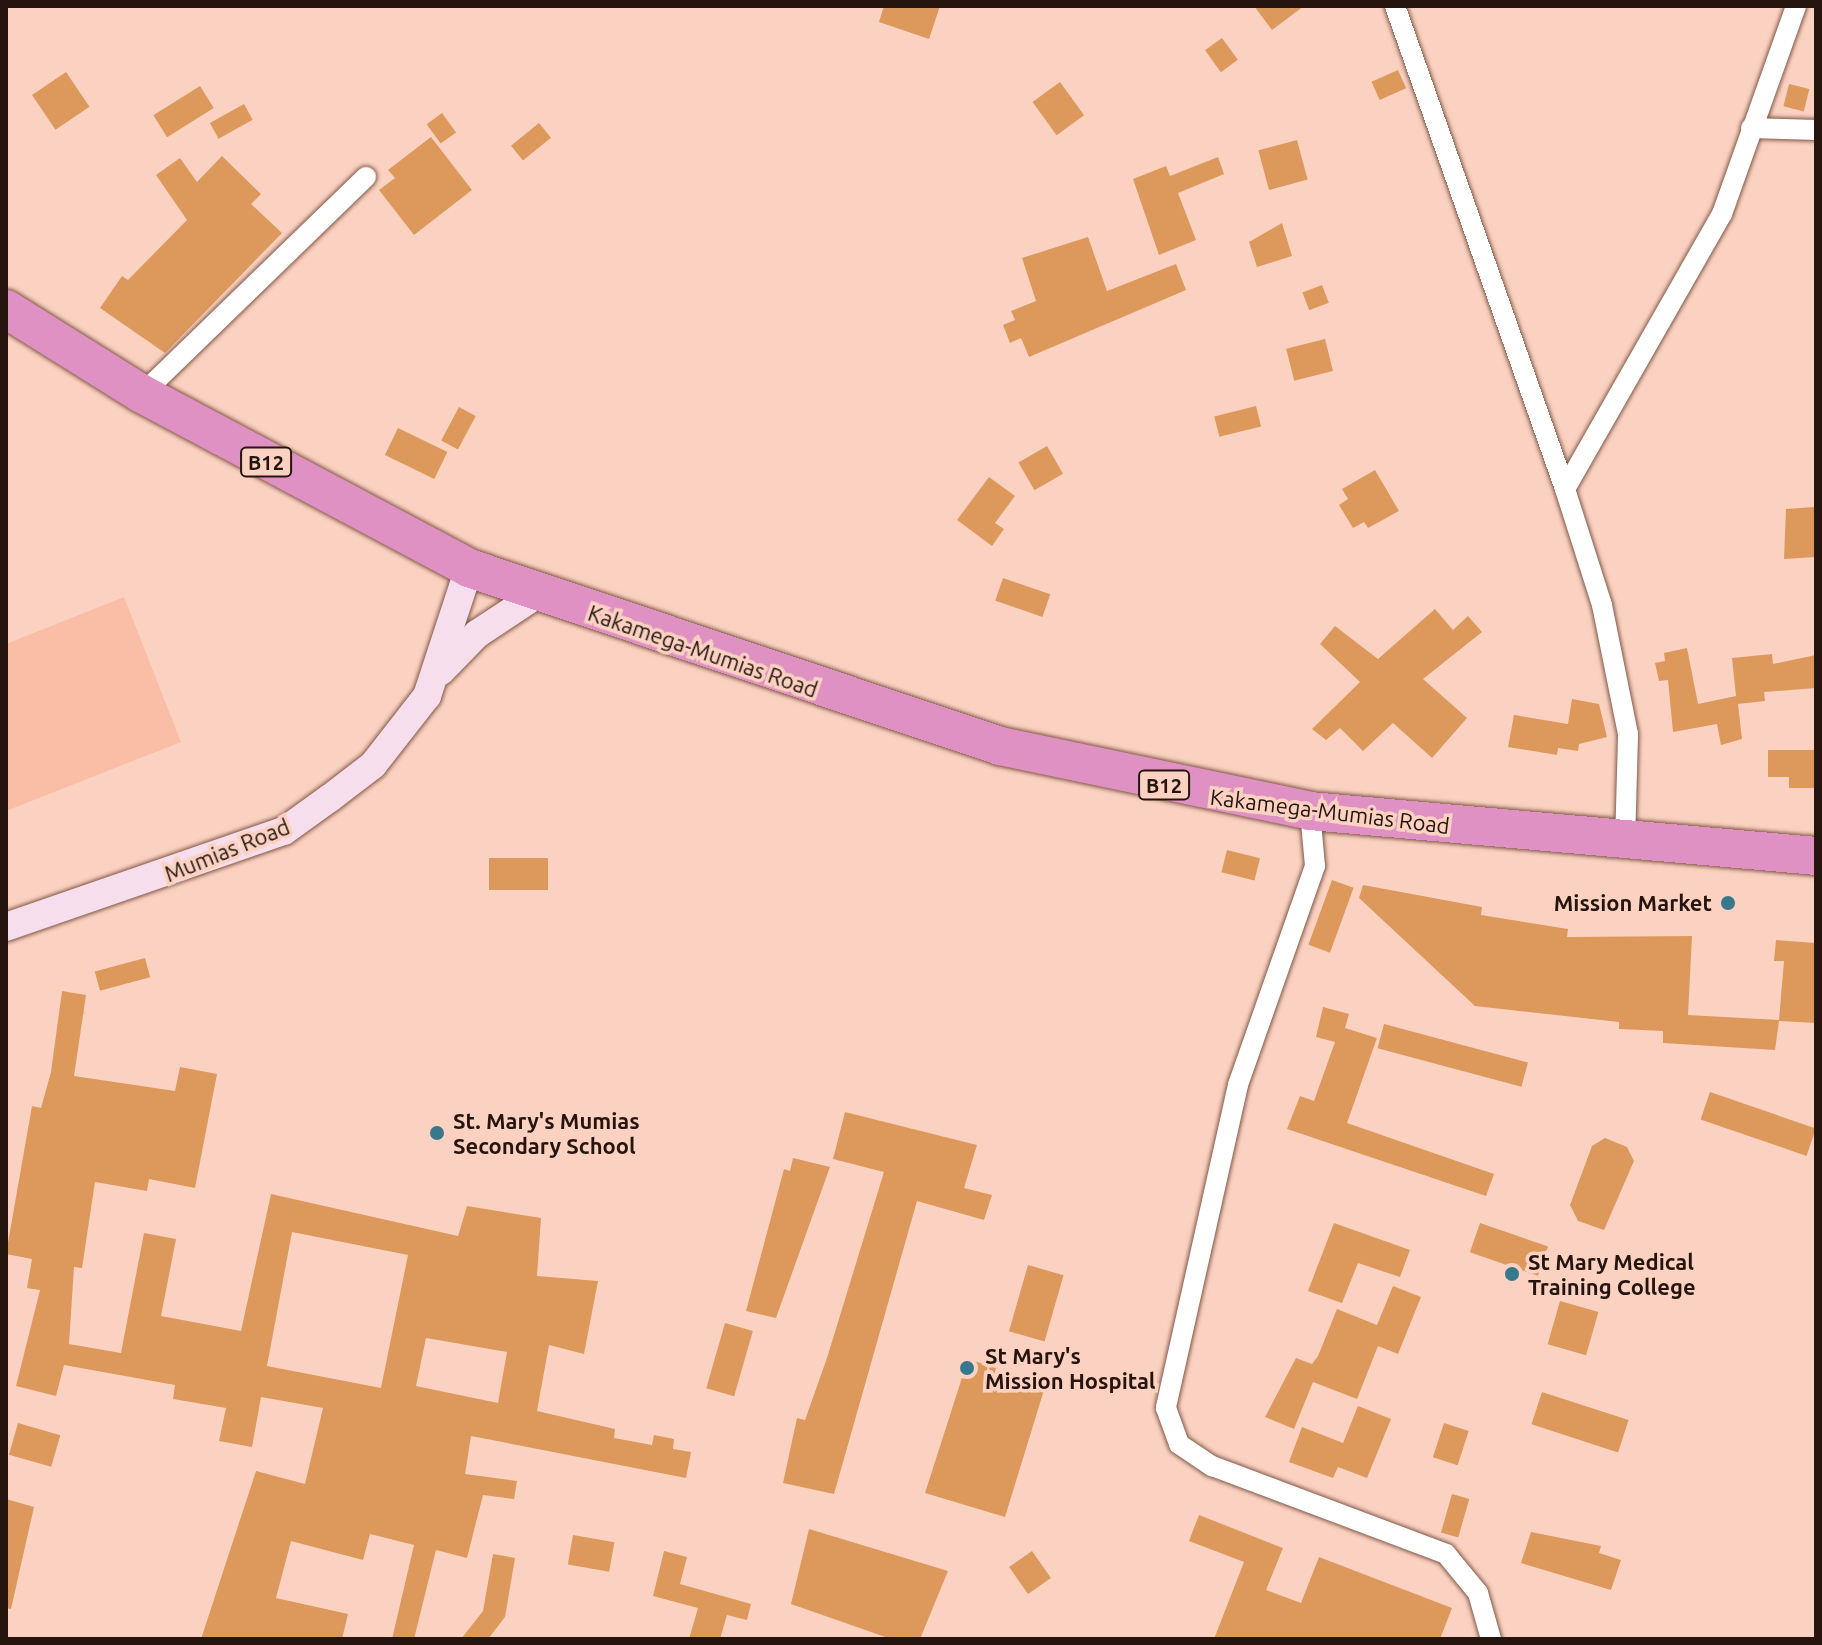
<!DOCTYPE html>
<style>
body{margin:0}
#map{position:relative;width:1822px;height:1645px;overflow:hidden;background:#fbd2c2;font-family:Ubuntu,sans-serif}
div>[style]{position:absolute}
[style*='--x']{left:calc(var(--x)*1px);top:calc(var(--y)*1px);width:calc(var(--w)*1px);rotate:calc(var(--a)*1deg)}
.green>*{inset:0;background:#fabda5}
.building>*{inset:0;background:#dd995c;transform-origin:0 0}
.roads{filter:drop-shadow(0 0 2px #825746) drop-shadow(0 0 2px #825746)}
.street>*{height:20px;margin:-10px;padding:0 10px;transform-origin:10px;border-radius:10px;background:#fff}
.secondary>*{height:28px;margin:-14px;padding:0 14px;transform-origin:14px;border-radius:14px;background:#f6deed}
.highway>*{height:38px;margin:-19px;padding:0 19px;transform-origin:19px;border-radius:19px;background:#e091c3}
.dots>*{width:22px;height:22px;translate:-50% -50%;box-sizing:border-box;border:4px solid #fbd2c2;border-radius:50%}
span{translate:-50% -50%;white-space:nowrap;text-align:center;line-height:1.15;-webkit-text-stroke:7px #fbd2c2;paint-order:stroke}
.shield-label span{padding:2px 6px;background:#fbd2c2;border:2px solid;border-radius:6px;-webkit-text-stroke-width:0}
.shield-label{font-size:20px;color:#26150e;font-weight:700}
.street-label{font-size:22px;color:#26150e}
.poi-label{font-size:22px;color:#26150e;font-weight:700}
.right{translate:-100% -50%;text-align:right}
.left{translate:0 -50%;text-align:left}
.frame{position:absolute;inset:0;border:8px solid #26150e;pointer-events:none}
</style>
<div id="map">
<div class="green">
<div style="clip-path:polygon(124px 597px,181px 742px,6px 811px,6px 644px)"></div>
</div>
<div class="building">
<div style="clip-path:polygon(884px 6px,940px 6px,929px 39px,879px 22px)"></div>
<div style="clip-path:polygon(1254px 6px,1304px 6px,1272px 30px)"></div>
<div style="left:1222px;top:38px;width:27px;height:21px;rotate:54deg"></div>
<div style="left:1398px;top:70px;width:20px;height:29px;rotate:66deg"></div>
<div style="left:66px;top:72px;width:42px;height:41px;rotate:56deg"></div>
<div style="left:1060px;top:82px;width:41px;height:34px;rotate:54deg"></div>
<div style="left:1789px;top:84px;width:21px;height:23px;rotate:14deg"></div>
<div style="left:200px;top:86px;width:26px;height:55px;rotate:58deg"></div>
<div style="left:244px;top:104px;width:18px;height:39px;rotate:61deg"></div>
<div style="left:442px;top:113px;width:24px;height:19px;rotate:54deg"></div>
<div style="left:539px;top:123px;width:19px;height:36px;rotate:51deg"></div>
<div style="clip-path:polygon(431px 137px,472px 190px,414px 235px,379px 190px,395px 178px,388px 170px)"></div>
<div style="left:1297px;top:140px;width:41px;height:40px;rotate:75deg"></div>
<div style="clip-path:polygon(222px 156px,261px 194px,251px 204px,282px 233px,165px 353px,100px 308px,122px 276px,128px 280px,187px 220px,156px 175px,180px 158px,197px 182px)"></div>
<div style="clip-path:polygon(1218px 157px,1224px 174px,1178px 193px,1196px 240px,1159px 255px,1133px 179px,1166px 166px,1170px 176px)"></div>
<div style="clip-path:polygon(1282px 223px,1292px 256px,1257px 267px,1249px 242px)"></div>
<div style="clip-path:polygon(1088px 237px,1107px 291px,1176px 264px,1186px 290px,1029px 357px,1021px 338px,1010px 343px,1003px 325px,1015px 320px,1011px 311px,1036px 301px,1022px 258px)"></div>
<div style="left:1322px;top:285px;width:19px;height:21px;rotate:69deg"></div>
<div style="left:1325px;top:339px;width:33px;height:40px;rotate:76deg"></div>
<div style="left:1256px;top:406px;width:21px;height:43px;rotate:76deg"></div>
<div style="left:459px;top:407px;width:19px;height:38px;rotate:28deg"></div>
<div style="left:398px;top:428px;width:55px;height:30px;rotate:26deg"></div>
<div style="left:1047px;top:446px;width:32px;height:33px;rotate:60deg"></div>
<div style="clip-path:polygon(1375px 470px,1399px 511px,1368px 528px,1364px 522px,1353px 528px,1339px 505px,1348px 499px,1342px 489px)"></div>
<div style="clip-path:polygon(989px 477px,1015px 496px,995px 523px,1004px 529px,992px 546px,957px 520px)"></div>
<div style="clip-path:polygon(1814px 507px,1816px 557px,1784px 559px,1786px 509px)"></div>
<div style="left:1003px;top:578px;width:50px;height:24px;rotate:19deg"></div>
<div style="clip-path:polygon(1435px 609px,1453px 630px,1468px 616px,1482px 632px,1423px 679px,1467px 718px,1432px 758px,1393px 723px,1363px 751px,1340px 728px,1326px 740px,1312px 729px,1360px 682px,1320px 644px,1335px 626px,1378px 659px)"></div>
<div style="clip-path:polygon(1687px 648px,1698px 704px,1736px 696px,1732px 658px,1772px 654px,1773px 664px,1816px 655px,1816px 688px,1764px 692px,1765px 701px,1738px 704px,1742px 739px,1721px 745px,1717px 724px,1673px 732px,1668px 680px,1659px 681px,1655px 663px,1665px 661px,1664px 653px)"></div>
<div style="clip-path:polygon(1572px 699px,1599px 704px,1607px 737px,1579px 744px,1578px 751px,1558px 748px,1557px 755px,1508px 747px,1514px 715px,1568px 724px)"></div>
<div style="clip-path:polygon(1768px 750px,1816px 750px,1816px 788px,1789px 788px,1789px 777px,1768px 777px)"></div>
<div style="left:1227px;top:850px;width:34px;height:23px;rotate:14deg"></div>
<div style="left:548px;top:858px;width:32px;height:59px;rotate:90deg"></div>
<div style="left:1332px;top:880px;width:23px;height:69px;rotate:20deg"></div>
<div style="clip-path:polygon(1363px 885px,1482px 907px,1481px 915px,1568px 929px,1567px 937px,1692px 936px,1688px 1015px,1779px 1020px,1784px 961px,1774px 961px,1776px 940px,1816px 943px,1816px 1023px,1779px 1021px,1775px 1050px,1663px 1043px,1663px 1031px,1619px 1029px,1619px 1022px,1475px 1006px,1359px 898px)"></div>
<div style="left:145px;top:958px;width:20px;height:52px;rotate:75deg"></div>
<div style="clip-path:polygon(evenodd,62px 991px,86px 995px,74px 1076px,175px 1091px,180px 1067px,217px 1074px,195px 1188px,149px 1179px,147px 1191px,95px 1182px,82px 1268px,74px 1267px,69px 1344px,121px 1353px,144px 1233px,176px 1239px,161px 1316px,241px 1331px,271px 1194px,458px 1236px,467px 1206px,541px 1218px,537px 1276px,598px 1281px,584px 1354px,549px 1345px,537px 1411px,615px 1429px,614px 1438px,652px 1445px,654px 1435px,674px 1439px,673px 1449px,691px 1452px,686px 1478px,471px 1436px,465px 1474px,517px 1481px,514px 1499px,483px 1495px,467px 1558px,436px 1550px,414px 1639px,392px 1639px,414px 1545px,370px 1534px,363px 1560px,291px 1541px,276px 1598px,348px 1614px,342px 1639px,201px 1639px,256px 1471px,305px 1484px,323px 1408px,261px 1397px,252px 1447px,219px 1441px,226px 1408px,173px 1399px,175px 1385px,64px 1365px,56px 1396px,16px 1386px,40px 1290px,27px 1288px,32px 1259px,6px 1254px,32px 1106px,41px 1108px,51px 1072px,62px 991px,292px 1232px,408px 1255px,381px 1388px,267px 1366px,292px 1232px,62px 991px,426px 1338px,507px 1352px,498px 1403px,416px 1386px,426px 1338px)"></div>
<div style="clip-path:polygon(1323px 1007px,1349px 1014px,1345px 1028px,1377px 1038px,1347px 1123px,1494px 1174px,1486px 1196px,1287px 1129px,1300px 1096px,1314px 1101px,1335px 1042px,1316px 1037px)"></div>
<div style="left:1384px;top:1024px;width:149px;height:25px;rotate:15deg"></div>
<div style="left:1710px;top:1092px;width:112px;height:29px;rotate:19deg"></div>
<div style="clip-path:polygon(845px 1112px,977px 1145px,964px 1188px,992px 1195px,984px 1220px,917px 1201px,834px 1494px,783px 1483px,797px 1418px,805px 1420px,827px 1358px,884px 1172px,833px 1159px)"></div>
<div style="clip-path:polygon(1605px 1138px,1627px 1147px,1634px 1161px,1604px 1230px,1578px 1221px,1570px 1205px,1592px 1146px)"></div>
<div style="clip-path:polygon(793px 1158px,830px 1167px,776px 1318px,746px 1311px,784px 1169px,790px 1171px)"></div>
<div style="clip-path:polygon(1334px 1223px,1410px 1250px,1400px 1277px,1358px 1263px,1342px 1303px,1308px 1291px)"></div>
<div style="left:1480px;top:1223px;width:72px;height:31px;rotate:19deg"></div>
<div style="left:1028px;top:1265px;width:37px;height:69px;rotate:16deg"></div>
<div style="clip-path:polygon(1393px 1286px,1421px 1297px,1398px 1354px,1378px 1346px,1357px 1399px,1313px 1382px,1294px 1429px,1265px 1417px,1296px 1358px,1312px 1364px,1318px 1356px,1337px 1309px,1377px 1325px)"></div>
<div style="left:1560px;top:1301px;width:40px;height:45px;rotate:16deg"></div>
<div style="left:725px;top:1323px;width:29px;height:68px;rotate:16deg"></div>
<div style="clip-path:polygon(968px 1359px,996px 1368px,994px 1375px,1044px 1390px,1005px 1517px,925px 1493px)"></div>
<div style="left:1542px;top:1392px;width:91px;height:34px;rotate:18deg"></div>
<div style="clip-path:polygon(1358px 1406px,1391px 1419px,1367px 1478px,1338px 1467px,1333px 1478px,1289px 1462px,1302px 1427px,1343px 1443px)"></div>
<div style="left:18px;top:1423px;width:44px;height:33px;rotate:16deg"></div>
<div style="left:1444px;top:1423px;width:26px;height:36px;rotate:18deg"></div>
<div style="left:1452px;top:1494px;width:18px;height:40px;rotate:16deg"></div>
<div style="clip-path:polygon(6px 1499px,34px 1507px,11px 1609px,6px 1608px)"></div>
<div style="clip-path:polygon(1199px 1515px,1283px 1548px,1266px 1590px,1301px 1603px,1319px 1557px,1452px 1608px,1440px 1639px,1214px 1639px,1244px 1562px,1189px 1541px)"></div>
<div style="clip-path:polygon(809px 1529px,948px 1571px,920px 1639px,891px 1639px,791px 1604px)"></div>
<div style="clip-path:polygon(1531px 1532px,1601px 1546px,1599px 1553px,1621px 1560px,1611px 1590px,1521px 1563px)"></div>
<div style="left:573px;top:1535px;width:42px;height:30px;rotate:10deg"></div>
<div style="clip-path:polygon(664px 1551px,687px 1557px,680px 1584px,751px 1604px,747px 1620px,727px 1615px,720px 1639px,689px 1639px,698px 1608px,653px 1596px)"></div>
<div style="left:1032px;top:1551px;width:33px;height:28px;rotate:55deg"></div>
<div style="clip-path:polygon(493px 1554px,515px 1558px,505px 1617px,488px 1639px,461px 1639px,483px 1611px)"></div>
</div>
<div class="roads">
<div class="street">
<div style="--x:1395;--y:6;--w:512;--a:70.61"></div>
<div style="--x:1751;--y:128;--w:65;--a:1.8"></div>
<div style="--x:142;--y:394;--w:312;--a:-44.1"></div>
<div style="--x:1310;--y:811;--w:55;--a:84.8"></div>
<div style="--x:1315;--y:866;--w:232;--a:109.4"></div>
<div style="--x:1238;--y:1085;--w:331;--a:102.6"></div>
<div style="--x:1166;--y:1408;--w:38;--a:70"></div>
<div style="--x:1179;--y:1444;--w:40;--a:34"></div>
<div style="--x:1212;--y:1466;--w:250;--a:20.6"></div>
<div style="--x:1446;--y:1554;--w:50;--a:50.6"></div>
<div style="--x:1478;--y:1593;--w:48;--a:74.2"></div>
<div style="--x:1625;--y:844;--w:110;--a:-88.4"></div>
<div style="--x:1628;--y:734;--w:132;--a:-101.4"></div>
<div style="--x:1602;--y:605;--w:122;--a:-107.7"></div>
<div style="--x:1565;--y:489;--w:317;--a:-60.3"></div>
<div style="--x:1722;--y:214;--w:221;--a:-70.4"></div>
</div>
<div class="secondary">
<div style="--x:441;--y:671;--w:52;--a:-45.8"></div>
<div style="--x:477;--y:634;--w:71;--a:-33.5"></div>
<div style="--x:6;--y:927;--w:294;--a:-19.1"></div>
<div style="--x:284;--y:831;--w:57;--a:-35.7"></div>
<div style="--x:330;--y:798;--w:54;--a:-37.5"></div>
<div style="--x:373;--y:765;--w:88;--a:-52"></div>
<div style="--x:427;--y:696;--w:135;--a:-71.8"></div>
</div>
<div class="highway">
<div style="--x:6;--y:309;--w:160;--a:32"></div>
<div style="--x:142;--y:394;--w:370;--a:28"></div>
<div style="--x:469;--y:568;--w:560;--a:18.53"></div>
<div style="--x:1000;--y:746;--w:317;--a:11.8"></div>
<div style="--x:1310;--y:811;--w:508;--a:5.08"></div>
</div>
</div>
<div class="dots">
<div style="left:1728px;top:903px;background:#38788c"></div>
<div style="left:437px;top:1133px;background:#38788c"></div>
<div style="left:1512px;top:1274px;background:#38788c"></div>
<div style="left:967px;top:1368px;background:#38788c"></div>
</div>
<div class="shield-label">
<span style="left:266px;top:462px">B12</span>
<span style="left:1164px;top:785px">B12</span>
</div>
<div class="street-label">
<span style="left:703px;top:651px;rotate:19deg">Kakamega-Mumias Road</span>
<span style="left:1330px;top:811px;rotate:7deg">Kakamega-Mumias Road</span>
<span style="left:227px;top:850px;rotate:-22deg">Mumias Road</span>
</div>
<div class="poi-label">
<span class="right" style="left:1712px;top:903px">Mission Market</span>
<span class="left" style="left:453px;top:1133px">St. Mary's Mumias<br>Secondary School</span>
<span class="left" style="left:1528px;top:1274px">St Mary Medical<br>Training College</span>
<span class="left" style="left:985px;top:1368px">St Mary's<br>Mission Hospital</span>
</div>
<div class="frame"></div>
</div>
